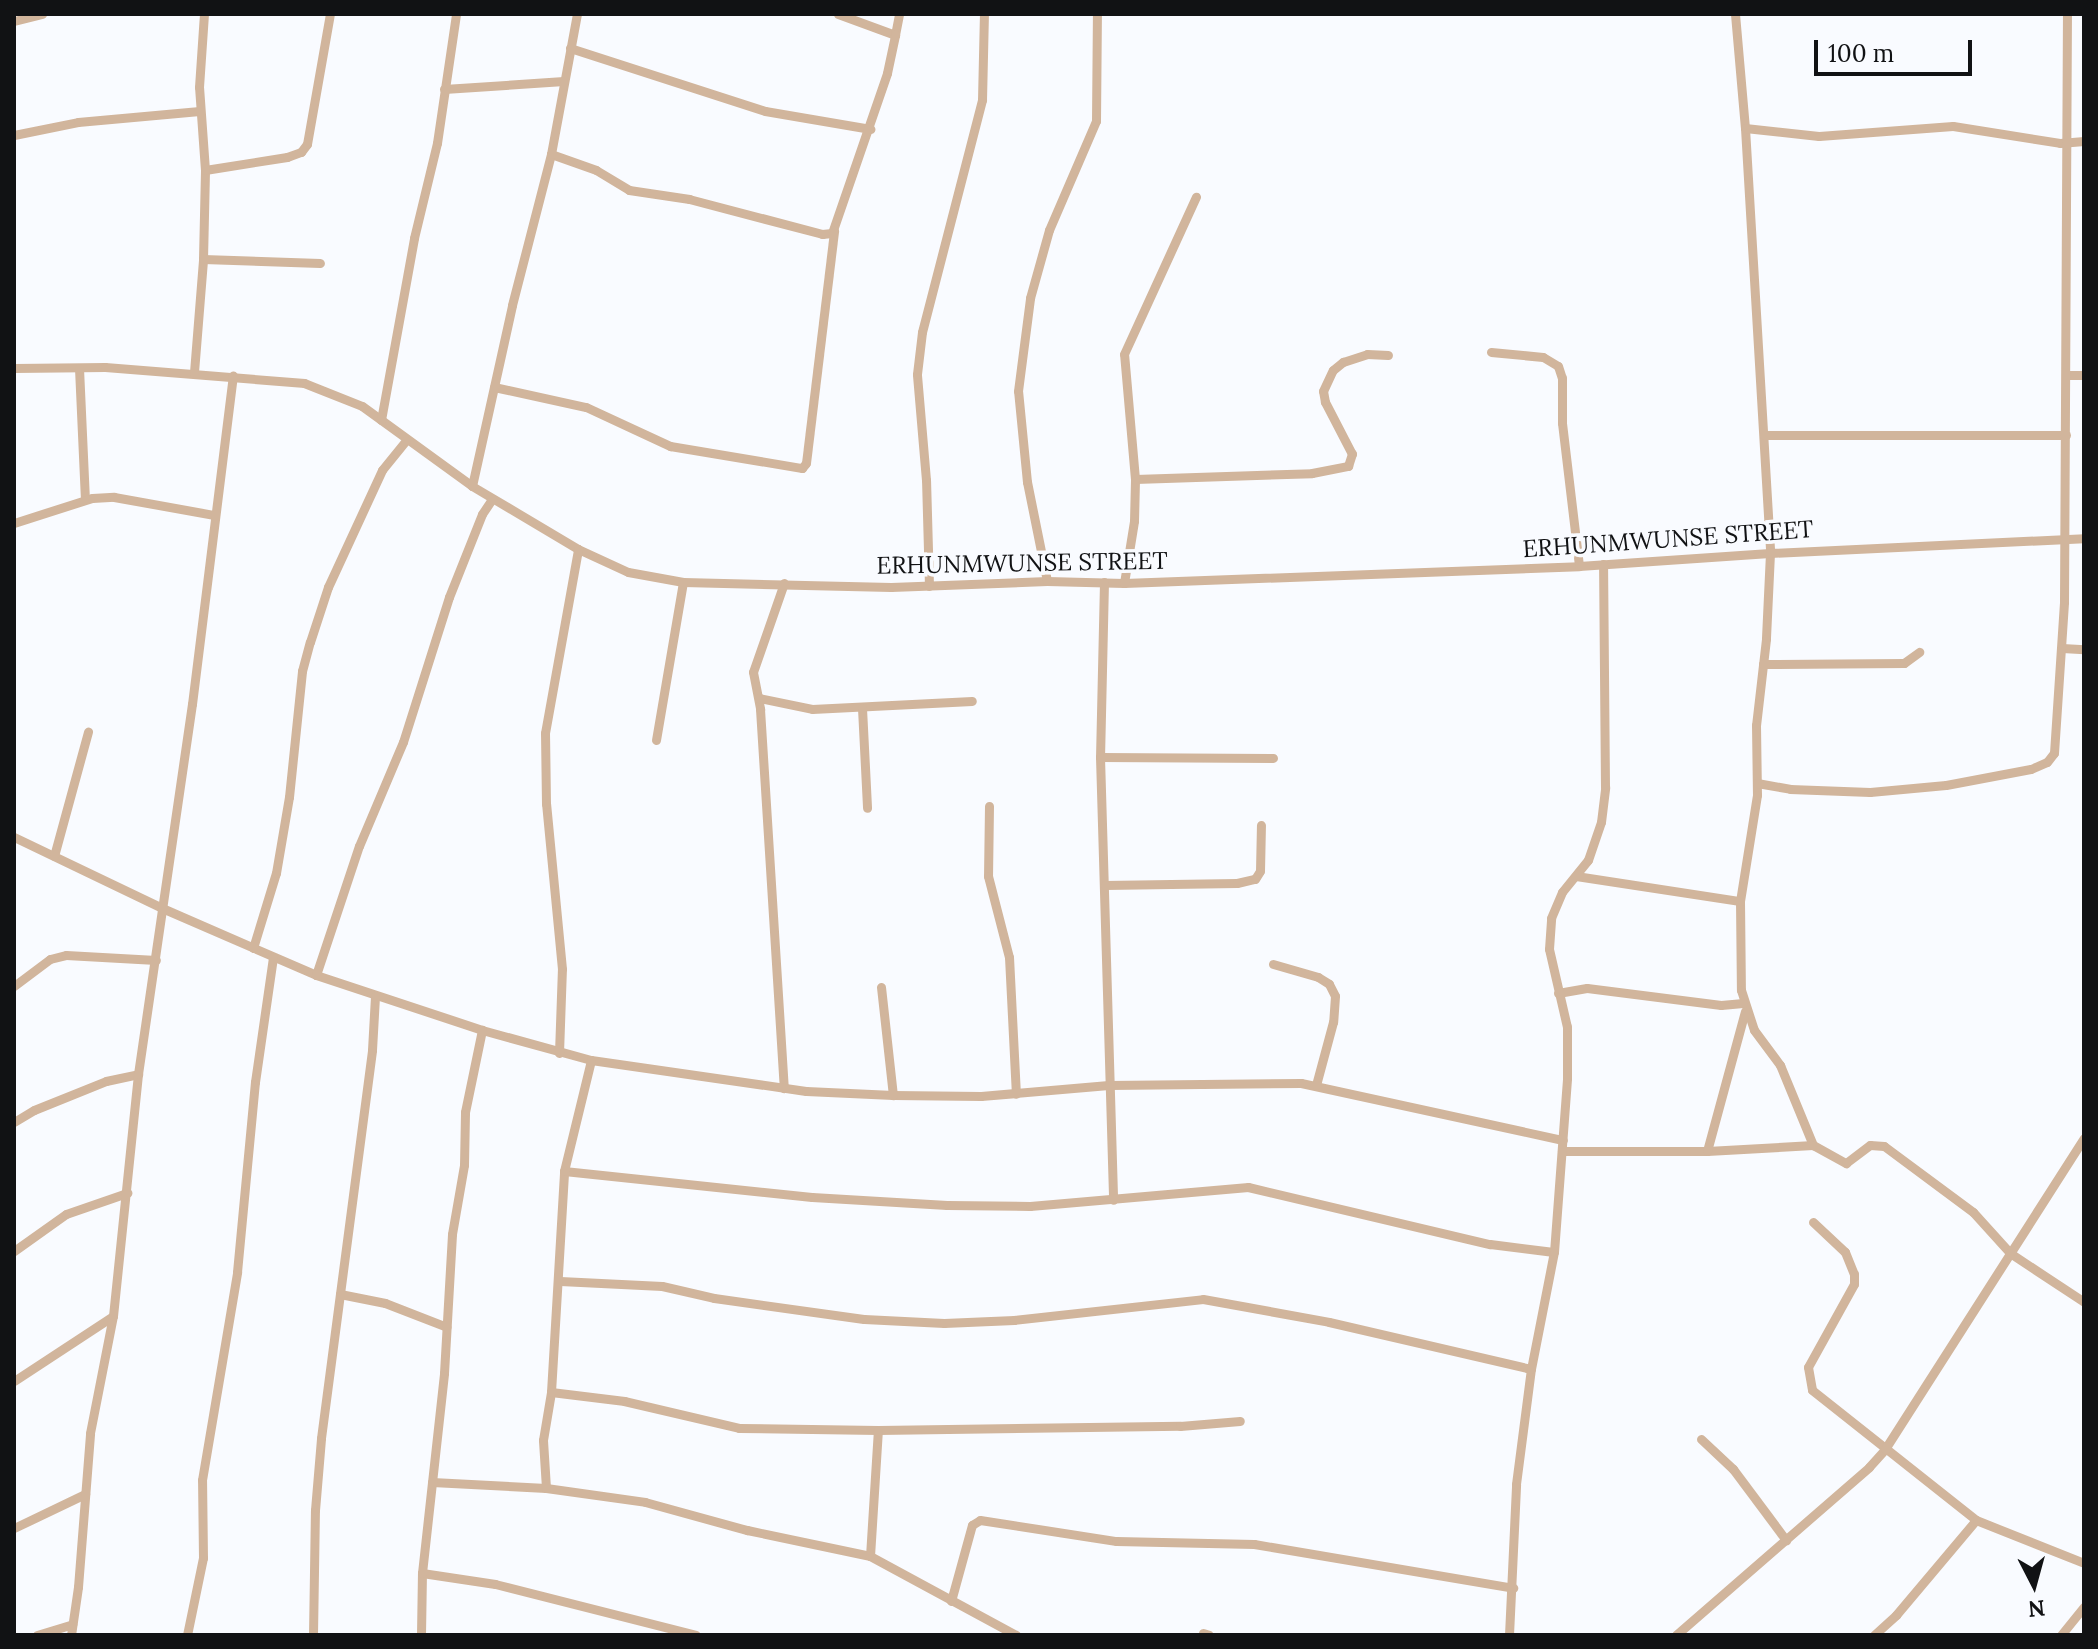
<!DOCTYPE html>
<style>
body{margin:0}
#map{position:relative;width:2098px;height:1649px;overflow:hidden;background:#f9fbff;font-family:Lora,serif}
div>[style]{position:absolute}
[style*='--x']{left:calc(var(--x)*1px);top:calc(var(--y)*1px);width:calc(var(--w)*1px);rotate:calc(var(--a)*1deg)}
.minor>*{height:9px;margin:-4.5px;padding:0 4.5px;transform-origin:4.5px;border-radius:4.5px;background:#d1b59c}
span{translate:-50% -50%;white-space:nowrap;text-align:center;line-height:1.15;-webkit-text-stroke:7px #f9fbff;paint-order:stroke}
.street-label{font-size:24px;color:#111214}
.frame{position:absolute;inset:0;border:16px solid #111214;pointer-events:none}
.north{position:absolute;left:1994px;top:1545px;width:80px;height:80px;-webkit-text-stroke:6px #f9fbff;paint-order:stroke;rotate:174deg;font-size:22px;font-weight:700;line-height:32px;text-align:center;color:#111214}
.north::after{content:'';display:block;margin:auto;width:28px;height:36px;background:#111214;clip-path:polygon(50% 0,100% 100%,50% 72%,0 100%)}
.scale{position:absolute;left:1814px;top:40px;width:158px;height:36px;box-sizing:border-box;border:4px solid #111214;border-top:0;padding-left:10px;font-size:24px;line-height:28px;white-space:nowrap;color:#111214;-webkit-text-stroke:6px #f9fbff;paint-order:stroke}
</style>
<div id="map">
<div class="minor">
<div style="--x:838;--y:14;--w:61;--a:20.2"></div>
<div style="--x:895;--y:35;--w:21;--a:-79"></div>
<div style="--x:1735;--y:14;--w:114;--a:85"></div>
<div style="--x:1745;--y:128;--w:426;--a:86.6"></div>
<div style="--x:1770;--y:553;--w:86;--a:92.7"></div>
<div style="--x:1766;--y:639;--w:87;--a:96.6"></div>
<div style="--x:1756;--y:725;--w:70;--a:89.2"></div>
<div style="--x:1757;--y:795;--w:107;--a:99.1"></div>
<div style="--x:1740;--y:901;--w:89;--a:89.4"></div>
<div style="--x:1741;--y:990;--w:42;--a:72"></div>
<div style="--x:1754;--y:1030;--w:44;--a:53.4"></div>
<div style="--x:1780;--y:1065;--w:87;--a:67.6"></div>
<div style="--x:14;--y:21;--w:29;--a:-14"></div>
<div style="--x:570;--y:48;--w:205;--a:17.9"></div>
<div style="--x:765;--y:111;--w:107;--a:9.7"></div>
<div style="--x:444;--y:89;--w:120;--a:-3.8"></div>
<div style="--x:1745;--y:128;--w:74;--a:6.2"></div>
<div style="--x:1819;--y:136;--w:134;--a:-4.3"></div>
<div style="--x:1953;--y:126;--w:108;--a:9"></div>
<div style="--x:2060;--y:143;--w:24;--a:-5"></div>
<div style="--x:14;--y:135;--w:65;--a:-11.5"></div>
<div style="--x:78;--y:122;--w:122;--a:-5.2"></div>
<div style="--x:551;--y:154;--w:48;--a:19.6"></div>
<div style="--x:596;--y:170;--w:39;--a:31"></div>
<div style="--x:629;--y:190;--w:61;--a:8.5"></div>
<div style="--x:689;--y:199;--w:138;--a:14.7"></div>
<div style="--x:822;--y:234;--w:10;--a:-6"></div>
<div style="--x:832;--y:233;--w:169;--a:-71"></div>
<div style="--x:887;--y:73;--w:39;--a:-78"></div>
<div style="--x:205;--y:170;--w:83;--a:-9"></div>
<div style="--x:287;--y:157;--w:15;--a:-20"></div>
<div style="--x:301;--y:152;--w:10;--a:-53"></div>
<div style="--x:307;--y:144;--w:132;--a:-80"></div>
<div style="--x:203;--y:259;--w:117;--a:2"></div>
<div style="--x:1491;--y:352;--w:52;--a:5.5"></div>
<div style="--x:1543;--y:357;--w:17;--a:31"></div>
<div style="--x:1558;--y:366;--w:13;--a:72"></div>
<div style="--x:1562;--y:378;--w:45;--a:90"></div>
<div style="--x:1562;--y:423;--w:144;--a:83.2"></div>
<div style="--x:14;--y:368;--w:91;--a:-0.6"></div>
<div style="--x:105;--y:367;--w:200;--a:4.6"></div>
<div style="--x:304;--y:383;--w:62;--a:21.6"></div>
<div style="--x:362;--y:406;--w:136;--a:36"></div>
<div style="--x:472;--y:486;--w:123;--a:30.7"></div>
<div style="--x:578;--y:549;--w:55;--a:24.7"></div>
<div style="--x:628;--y:572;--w:56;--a:10.3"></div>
<div style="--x:683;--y:582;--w:208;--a:1.4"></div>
<div style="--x:891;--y:587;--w:156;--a:-2.2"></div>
<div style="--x:1047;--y:581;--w:77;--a:1.5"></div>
<div style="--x:1124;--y:583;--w:455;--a:-2.1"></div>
<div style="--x:1579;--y:566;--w:191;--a:-3.9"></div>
<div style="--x:1770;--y:553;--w:314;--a:-2.7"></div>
<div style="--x:79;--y:368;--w:130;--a:87.4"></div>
<div style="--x:194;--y:372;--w:113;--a:-85.4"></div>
<div style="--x:203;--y:259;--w:89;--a:-88.7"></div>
<div style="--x:205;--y:170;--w:83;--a:-94.1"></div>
<div style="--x:199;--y:87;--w:73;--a:-86.1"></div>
<div style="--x:2067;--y:375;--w:17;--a:0"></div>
<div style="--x:494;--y:387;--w:94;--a:12.3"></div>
<div style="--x:586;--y:407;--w:93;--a:24.9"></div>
<div style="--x:670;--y:446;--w:134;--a:9.5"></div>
<div style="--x:802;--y:468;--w:6;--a:-51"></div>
<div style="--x:806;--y:463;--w:234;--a:-83.1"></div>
<div style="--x:381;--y:420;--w:185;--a:-79.7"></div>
<div style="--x:414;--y:238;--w:98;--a:-76.4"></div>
<div style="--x:437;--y:143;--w:130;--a:-81.6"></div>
<div style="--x:1764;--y:435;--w:302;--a:0"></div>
<div style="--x:1135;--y:479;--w:177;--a:-1.9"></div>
<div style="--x:1312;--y:473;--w:37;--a:-11"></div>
<div style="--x:1348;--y:466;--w:13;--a:-72"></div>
<div style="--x:1352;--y:454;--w:59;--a:-117.4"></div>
<div style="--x:1325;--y:402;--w:11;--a:-100"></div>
<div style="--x:1323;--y:391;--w:23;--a:-65"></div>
<div style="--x:1333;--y:370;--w:13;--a:-39"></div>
<div style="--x:1343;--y:362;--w:25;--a:-18"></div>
<div style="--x:1367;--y:354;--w:21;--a:3"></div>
<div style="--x:472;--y:486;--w:185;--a:-77.5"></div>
<div style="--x:512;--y:305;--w:156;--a:-75.5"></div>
<div style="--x:551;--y:154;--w:142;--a:-79.5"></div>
<div style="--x:14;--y:523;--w:82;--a:-17.8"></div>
<div style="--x:92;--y:498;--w:22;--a:-3"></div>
<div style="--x:114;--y:497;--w:102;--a:10.2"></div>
<div style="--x:1047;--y:581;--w:101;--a:-101.4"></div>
<div style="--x:1027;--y:482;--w:91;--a:-95.6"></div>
<div style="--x:1018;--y:391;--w:94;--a:-82.6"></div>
<div style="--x:1030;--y:298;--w:71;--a:-74.4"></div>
<div style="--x:1049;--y:230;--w:119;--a:-66.7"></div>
<div style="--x:1096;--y:121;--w:107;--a:-89.5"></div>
<div style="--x:1104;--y:582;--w:175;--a:91.3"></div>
<div style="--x:1100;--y:757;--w:443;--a:88.3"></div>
<div style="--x:784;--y:583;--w:94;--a:109.2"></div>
<div style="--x:753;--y:672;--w:38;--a:79"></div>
<div style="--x:760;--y:709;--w:380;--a:86.4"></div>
<div style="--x:1124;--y:583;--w:63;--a:-80.8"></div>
<div style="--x:1134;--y:521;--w:42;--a:-88.6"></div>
<div style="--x:1135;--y:479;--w:125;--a:-95"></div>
<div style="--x:1124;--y:354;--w:173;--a:-65.4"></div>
<div style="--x:929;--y:586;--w:106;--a:-91.6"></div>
<div style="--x:926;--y:480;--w:106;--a:-94.9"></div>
<div style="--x:917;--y:374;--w:42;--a:-83.2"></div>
<div style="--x:922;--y:332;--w:240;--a:-75.5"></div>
<div style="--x:982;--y:100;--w:86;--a:-88.7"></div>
<div style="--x:2062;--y:648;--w:22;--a:3"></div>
<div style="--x:1763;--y:664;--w:141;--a:-0.4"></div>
<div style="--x:1904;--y:663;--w:19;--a:-36"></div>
<div style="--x:759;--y:698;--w:54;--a:11.7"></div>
<div style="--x:812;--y:709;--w:160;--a:-2.9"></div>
<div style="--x:862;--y:708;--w:100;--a:87.1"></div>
<div style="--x:656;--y:740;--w:160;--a:-80.3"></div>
<div style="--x:1100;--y:757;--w:173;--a:0.3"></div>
<div style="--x:1757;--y:783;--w:34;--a:10"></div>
<div style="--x:1790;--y:789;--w:80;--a:2.1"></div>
<div style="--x:1870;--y:792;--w:76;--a:-5.3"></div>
<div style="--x:1946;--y:785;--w:86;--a:-10.7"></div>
<div style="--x:2031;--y:769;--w:17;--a:-24"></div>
<div style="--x:2047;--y:762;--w:11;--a:-52"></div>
<div style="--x:2054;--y:753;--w:151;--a:-86.2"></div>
<div style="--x:2064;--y:602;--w:588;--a:-89.71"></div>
<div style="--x:989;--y:806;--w:70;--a:90.8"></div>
<div style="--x:988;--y:876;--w:84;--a:75.5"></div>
<div style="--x:1009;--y:957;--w:137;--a:87.1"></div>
<div style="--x:14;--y:837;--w:164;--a:25.6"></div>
<div style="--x:162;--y:908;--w:168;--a:23.5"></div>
<div style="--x:316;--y:975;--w:175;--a:18.3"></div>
<div style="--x:482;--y:1030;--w:113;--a:15.4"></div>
<div style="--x:591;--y:1060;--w:217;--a:8.2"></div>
<div style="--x:806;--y:1091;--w:87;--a:2.6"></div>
<div style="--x:893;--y:1095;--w:88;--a:0.7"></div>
<div style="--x:981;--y:1096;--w:128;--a:-4.9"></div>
<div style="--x:1109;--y:1085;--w:192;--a:-0.6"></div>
<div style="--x:1301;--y:1083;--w:268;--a:12.3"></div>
<div style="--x:54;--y:856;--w:129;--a:-74.7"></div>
<div style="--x:1576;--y:876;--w:166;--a:8.7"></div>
<div style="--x:1105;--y:885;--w:132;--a:-0.9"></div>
<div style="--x:1237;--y:883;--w:18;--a:-13"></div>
<div style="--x:1255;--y:879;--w:9;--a:-58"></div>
<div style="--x:1260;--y:871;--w:46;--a:-88.8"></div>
<div style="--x:253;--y:948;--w:78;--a:-73"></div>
<div style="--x:276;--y:873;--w:77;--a:-80.3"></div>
<div style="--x:289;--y:797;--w:127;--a:-84.1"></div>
<div style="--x:302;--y:671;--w:30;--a:-75"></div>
<div style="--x:310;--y:642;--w:58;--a:-71.9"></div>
<div style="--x:328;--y:587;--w:129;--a:-65.2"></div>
<div style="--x:382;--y:470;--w:38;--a:-51"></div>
<div style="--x:1273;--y:964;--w:47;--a:16.1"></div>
<div style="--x:1318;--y:977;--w:13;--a:32"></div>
<div style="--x:1329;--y:984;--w:13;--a:63"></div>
<div style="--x:1335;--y:996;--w:26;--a:94"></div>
<div style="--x:1333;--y:1022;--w:65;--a:105.1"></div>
<div style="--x:316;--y:975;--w:136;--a:-71.6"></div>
<div style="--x:359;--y:846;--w:113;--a:-67.1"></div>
<div style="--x:403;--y:742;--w:152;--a:-72.4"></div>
<div style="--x:449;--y:597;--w:89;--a:-68.3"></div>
<div style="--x:482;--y:514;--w:18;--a:-56"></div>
<div style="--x:14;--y:986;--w:45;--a:-36.9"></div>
<div style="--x:50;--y:959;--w:16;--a:-14"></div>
<div style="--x:66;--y:955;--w:90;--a:3.2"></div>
<div style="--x:881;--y:987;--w:109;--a:83.7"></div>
<div style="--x:1558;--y:993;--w:29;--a:-10"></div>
<div style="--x:1587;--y:988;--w:135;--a:7.2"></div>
<div style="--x:1721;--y:1005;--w:22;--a:-5"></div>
<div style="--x:559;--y:1053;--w:84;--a:-88"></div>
<div style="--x:562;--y:969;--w:166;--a:-95.5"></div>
<div style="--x:546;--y:804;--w:71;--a:-90.8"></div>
<div style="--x:545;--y:733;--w:187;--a:-79.8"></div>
<div style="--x:14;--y:1122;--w:23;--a:-31"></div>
<div style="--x:34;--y:1110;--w:78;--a:-21.9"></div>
<div style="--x:106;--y:1081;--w:33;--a:-12"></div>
<div style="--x:1562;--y:1151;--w:145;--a:0"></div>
<div style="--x:1707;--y:1151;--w:106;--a:-3.2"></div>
<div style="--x:1813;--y:1145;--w:38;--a:29"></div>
<div style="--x:1846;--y:1163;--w:30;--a:-37"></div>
<div style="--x:1870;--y:1145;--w:14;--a:4"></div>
<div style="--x:1884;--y:1146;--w:111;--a:36.6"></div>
<div style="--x:1973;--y:1212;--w:55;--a:47.9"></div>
<div style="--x:2010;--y:1253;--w:89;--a:33.5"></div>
<div style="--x:1707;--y:1151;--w:145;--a:-74.8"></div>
<div style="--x:564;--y:1171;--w:249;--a:6"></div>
<div style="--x:812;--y:1197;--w:135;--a:3.4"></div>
<div style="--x:947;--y:1205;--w:83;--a:0.7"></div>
<div style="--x:1030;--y:1206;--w:219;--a:-5"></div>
<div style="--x:1248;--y:1187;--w:249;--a:13.3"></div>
<div style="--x:1490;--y:1244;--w:64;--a:7.1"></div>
<div style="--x:1813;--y:1222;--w:44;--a:43.2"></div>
<div style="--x:1845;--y:1252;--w:24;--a:68"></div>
<div style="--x:1854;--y:1274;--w:10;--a:90"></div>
<div style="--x:1854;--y:1284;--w:95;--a:119"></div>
<div style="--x:1808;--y:1367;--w:23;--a:80"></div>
<div style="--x:1812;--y:1390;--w:209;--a:38.4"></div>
<div style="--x:1976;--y:1520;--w:116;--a:21.7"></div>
<div style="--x:14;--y:1251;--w:64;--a:-35.4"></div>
<div style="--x:66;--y:1214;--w:65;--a:-19"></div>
<div style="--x:560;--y:1281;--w:102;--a:2.8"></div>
<div style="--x:662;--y:1286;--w:53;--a:13"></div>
<div style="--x:714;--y:1298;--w:151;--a:8"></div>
<div style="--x:864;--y:1319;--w:80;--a:2.9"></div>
<div style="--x:944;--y:1323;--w:70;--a:-2.5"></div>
<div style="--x:1014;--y:1320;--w:190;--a:-6.3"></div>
<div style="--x:1203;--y:1299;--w:128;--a:10.3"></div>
<div style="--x:1329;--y:1322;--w:207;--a:13.1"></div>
<div style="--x:340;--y:1294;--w:46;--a:11.3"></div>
<div style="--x:385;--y:1303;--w:66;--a:21.2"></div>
<div style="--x:14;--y:1381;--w:118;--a:-33.3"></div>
<div style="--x:551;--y:1392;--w:74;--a:7"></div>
<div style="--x:624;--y:1401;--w:118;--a:13.2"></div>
<div style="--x:739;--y:1428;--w:139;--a:0.8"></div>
<div style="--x:878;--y:1430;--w:302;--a:-0.8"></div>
<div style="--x:1180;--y:1426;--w:60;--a:-4.8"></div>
<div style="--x:1701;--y:1439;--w:44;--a:43.2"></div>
<div style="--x:1733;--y:1469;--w:89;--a:53.3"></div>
<div style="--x:432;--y:1482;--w:114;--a:3"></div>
<div style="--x:546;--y:1488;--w:100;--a:8"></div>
<div style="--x:645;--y:1502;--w:106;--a:15.4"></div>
<div style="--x:747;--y:1530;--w:126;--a:11.9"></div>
<div style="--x:870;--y:1556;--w:166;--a:28.4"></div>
<div style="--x:546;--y:1488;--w:48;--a:-93.6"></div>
<div style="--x:543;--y:1440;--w:49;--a:-80.5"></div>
<div style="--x:551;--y:1392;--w:221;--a:-86.6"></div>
<div style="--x:564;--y:1171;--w:114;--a:-76.3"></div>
<div style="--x:14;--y:1528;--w:79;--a:-25.6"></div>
<div style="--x:870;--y:1556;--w:126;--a:-86.4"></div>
<div style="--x:422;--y:1573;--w:74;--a:8.6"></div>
<div style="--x:495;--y:1584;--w:207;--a:14.2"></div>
<div style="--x:951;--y:1601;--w:79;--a:-74.6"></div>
<div style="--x:972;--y:1525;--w:9;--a:-32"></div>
<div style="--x:980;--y:1520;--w:138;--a:8.8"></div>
<div style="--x:1116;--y:1541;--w:138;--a:1.2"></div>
<div style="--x:1254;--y:1544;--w:263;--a:9.6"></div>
<div style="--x:1203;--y:1633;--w:6;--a:18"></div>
<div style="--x:37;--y:1635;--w:37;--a:-17"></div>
<div style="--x:71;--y:1635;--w:49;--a:-81.7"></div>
<div style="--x:78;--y:1587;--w:154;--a:-85.5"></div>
<div style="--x:90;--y:1433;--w:119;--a:-78.9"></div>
<div style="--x:113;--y:1316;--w:243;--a:-84.1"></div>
<div style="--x:138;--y:1074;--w:374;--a:-81.7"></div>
<div style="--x:192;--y:704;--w:331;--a:-82.9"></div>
<div style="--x:187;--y:1635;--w:79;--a:-78.3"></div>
<div style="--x:203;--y:1558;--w:78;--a:-90.7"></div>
<div style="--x:202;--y:1480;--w:211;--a:-80.4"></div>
<div style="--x:237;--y:1272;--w:191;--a:-84.6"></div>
<div style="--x:255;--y:1082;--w:126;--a:-81.8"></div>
<div style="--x:313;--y:1635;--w:125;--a:-89.1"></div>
<div style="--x:315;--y:1510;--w:72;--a:-85.2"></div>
<div style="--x:321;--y:1438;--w:391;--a:-82.5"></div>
<div style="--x:372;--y:1050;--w:54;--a:-86.8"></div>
<div style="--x:421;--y:1635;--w:62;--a:-89.1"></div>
<div style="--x:422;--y:1573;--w:201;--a:-83.7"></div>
<div style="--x:444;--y:1373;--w:139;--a:-86.7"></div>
<div style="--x:452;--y:1234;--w:70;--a:-80.1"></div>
<div style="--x:464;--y:1165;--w:53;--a:-88.9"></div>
<div style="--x:465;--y:1112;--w:84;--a:-78.3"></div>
<div style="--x:1509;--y:1635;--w:151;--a:-87.3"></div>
<div style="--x:1516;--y:1484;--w:116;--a:-82.6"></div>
<div style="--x:1531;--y:1369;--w:119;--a:-78.9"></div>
<div style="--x:1554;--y:1252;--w:174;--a:-85.7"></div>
<div style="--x:1567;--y:1078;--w:51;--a:-90"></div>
<div style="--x:1567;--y:1027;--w:80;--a:-103"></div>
<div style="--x:1549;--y:949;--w:31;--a:-86"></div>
<div style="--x:1551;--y:918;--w:28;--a:-67"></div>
<div style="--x:1562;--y:892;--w:41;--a:-50.9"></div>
<div style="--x:1588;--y:860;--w:40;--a:-71.1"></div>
<div style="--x:1601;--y:822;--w:35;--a:-83"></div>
<div style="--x:1605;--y:787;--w:223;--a:-90.5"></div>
<div style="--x:1676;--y:1635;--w:256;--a:-41"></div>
<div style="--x:1869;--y:1467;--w:24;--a:-48"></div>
<div style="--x:1885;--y:1449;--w:369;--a:-57.4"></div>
<div style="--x:1874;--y:1635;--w:30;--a:-42"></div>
<div style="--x:1896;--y:1615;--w:124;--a:-49.9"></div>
<div style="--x:2061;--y:1635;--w:36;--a:-51"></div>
</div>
<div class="street-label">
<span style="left:1668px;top:539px;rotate:-4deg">ERHUNMWUNSE STREET</span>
<span style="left:1022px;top:563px;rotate:-1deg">ERHUNMWUNSE STREET</span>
</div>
<div class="frame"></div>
<div class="north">N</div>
<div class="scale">100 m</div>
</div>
